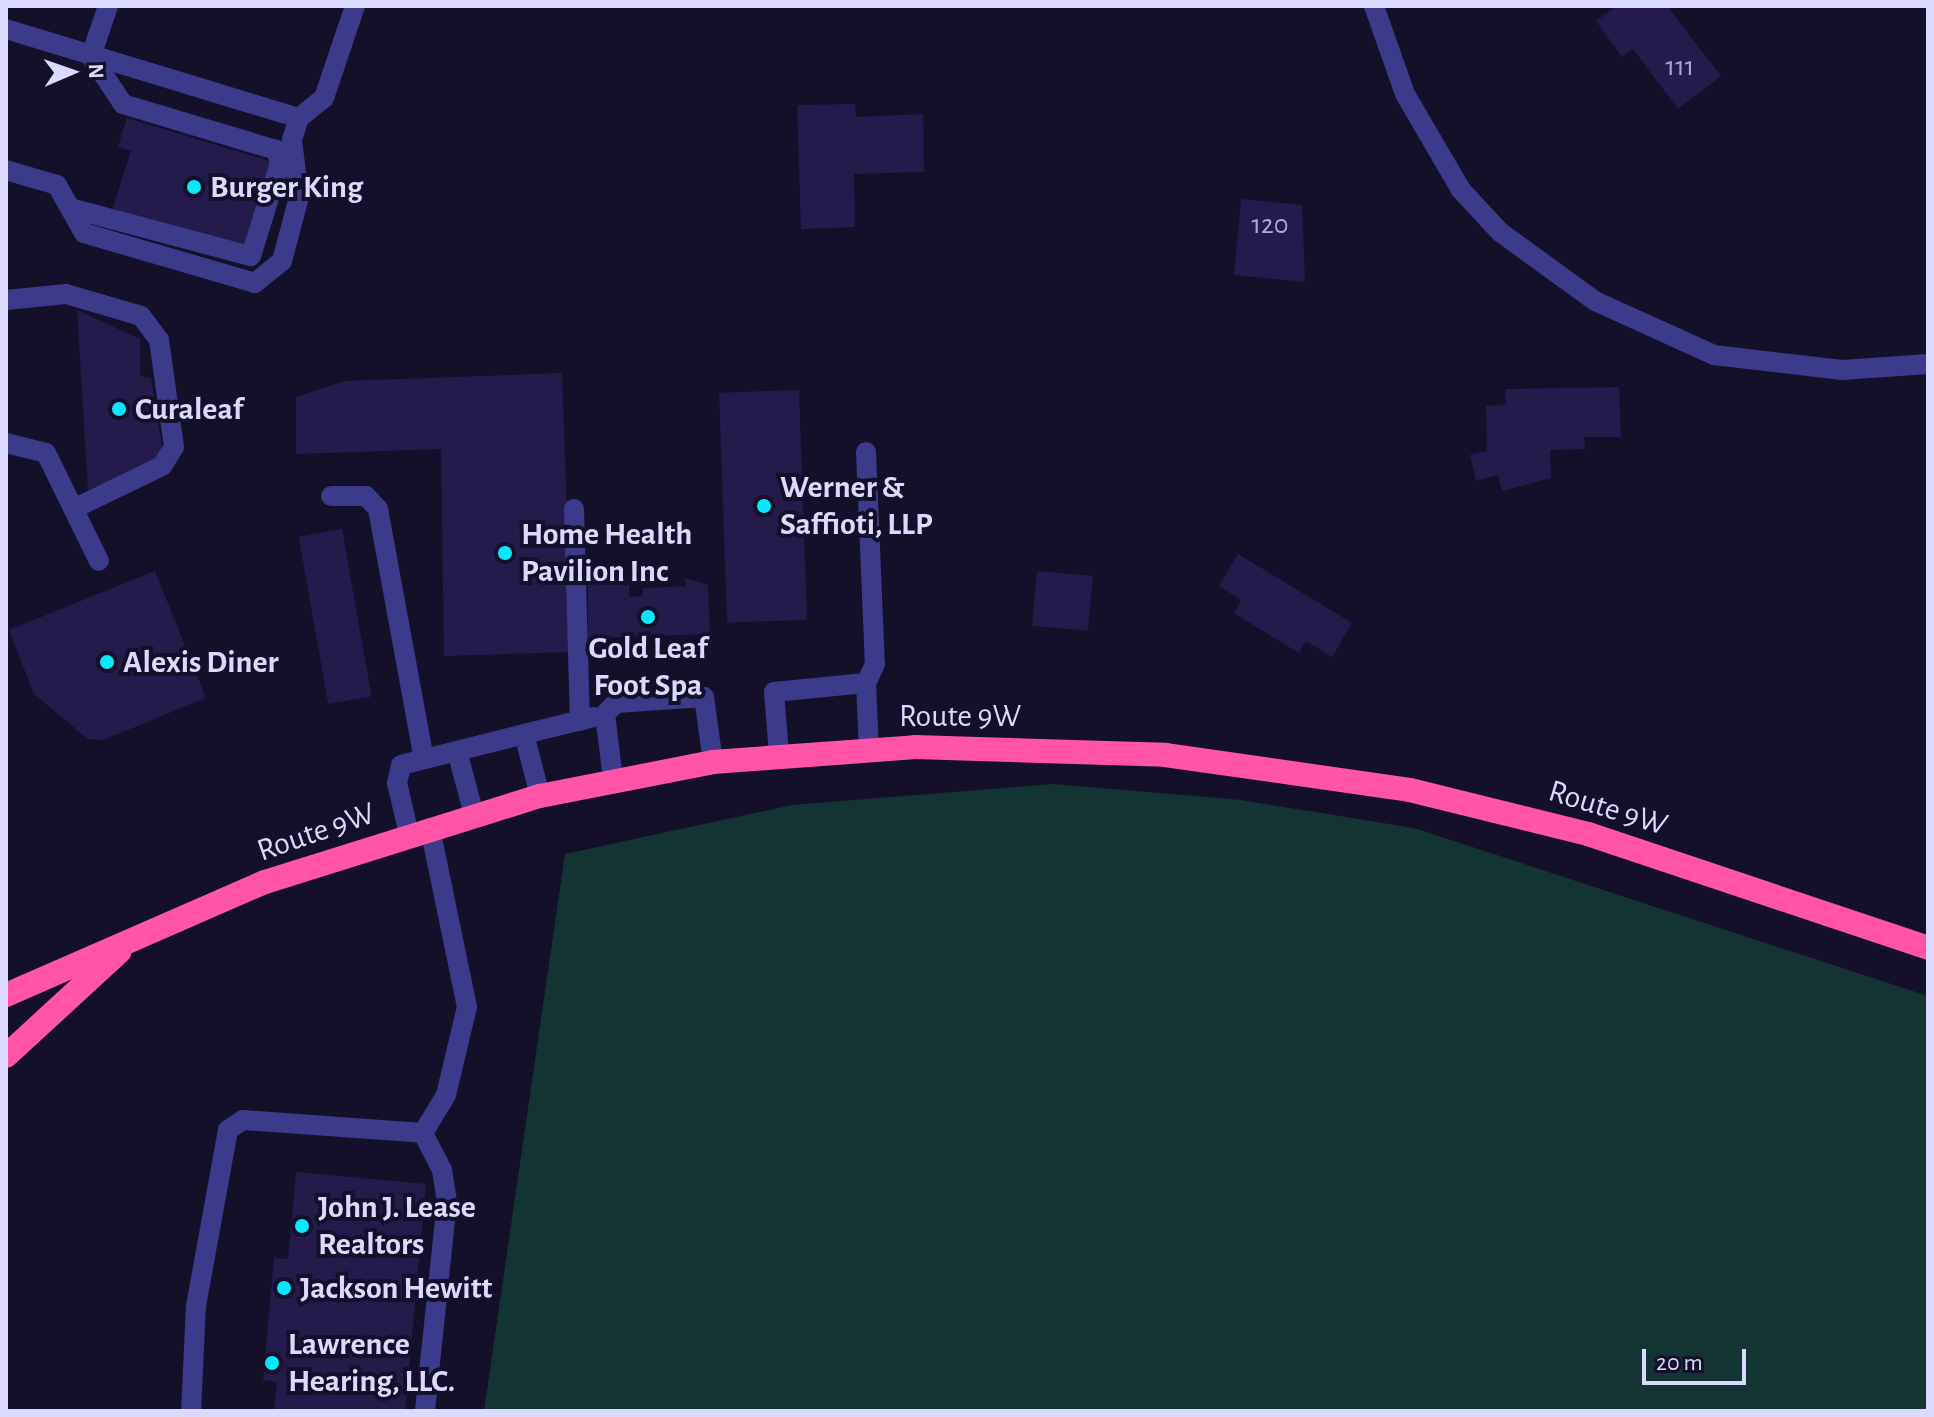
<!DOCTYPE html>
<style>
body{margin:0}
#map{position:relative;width:1934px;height:1417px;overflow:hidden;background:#14102a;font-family:"Alegreya Sans",sans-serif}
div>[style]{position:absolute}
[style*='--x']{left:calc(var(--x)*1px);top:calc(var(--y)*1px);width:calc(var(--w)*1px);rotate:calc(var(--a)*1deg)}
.green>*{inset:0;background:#133432}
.building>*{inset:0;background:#241b4b;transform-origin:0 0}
.minor>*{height:20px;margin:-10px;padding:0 10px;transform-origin:10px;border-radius:10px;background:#3c3a8a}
.highway>*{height:24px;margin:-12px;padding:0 12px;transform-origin:12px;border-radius:12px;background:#ff54a8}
.dots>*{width:22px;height:22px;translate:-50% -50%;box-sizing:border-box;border:4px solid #14102a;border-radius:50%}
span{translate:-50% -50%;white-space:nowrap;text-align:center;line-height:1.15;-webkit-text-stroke:8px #14102a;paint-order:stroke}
.number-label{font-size:28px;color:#aeaad2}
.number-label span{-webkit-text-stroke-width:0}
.poi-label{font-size:32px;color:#dcd9ff;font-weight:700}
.left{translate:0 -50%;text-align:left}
.street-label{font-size:32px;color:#dcd9ff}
.frame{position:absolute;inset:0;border:8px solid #dcd9ff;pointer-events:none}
.north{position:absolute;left:32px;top:32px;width:80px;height:80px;-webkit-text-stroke:6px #14102a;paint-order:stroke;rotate:88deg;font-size:22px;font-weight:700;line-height:32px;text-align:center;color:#dcd9ff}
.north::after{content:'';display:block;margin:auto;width:28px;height:36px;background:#dcd9ff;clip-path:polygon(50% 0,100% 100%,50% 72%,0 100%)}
.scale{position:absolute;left:1642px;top:1349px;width:104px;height:36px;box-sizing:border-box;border:4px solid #dcd9ff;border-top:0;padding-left:10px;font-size:24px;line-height:28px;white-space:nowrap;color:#dcd9ff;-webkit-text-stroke:6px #14102a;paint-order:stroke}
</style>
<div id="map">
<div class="green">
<div style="clip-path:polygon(1053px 784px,1241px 800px,1414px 828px,1928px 996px,1928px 1411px,484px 1411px,565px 854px,792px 805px)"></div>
</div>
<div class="building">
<div style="clip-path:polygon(1616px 6px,1667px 6px,1721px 76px,1678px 109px,1633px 49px,1622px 57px,1596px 21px)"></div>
<div style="clip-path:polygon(855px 104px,856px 117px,923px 114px,924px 172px,854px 174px,855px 227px,801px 229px,797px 105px)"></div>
<div style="clip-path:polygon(127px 118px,276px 163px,249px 252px,112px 210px,131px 151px,118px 147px)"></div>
<div style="clip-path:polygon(1241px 199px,1302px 205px,1305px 282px,1234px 275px)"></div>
<div style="clip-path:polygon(77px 310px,140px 339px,140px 376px,151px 378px,164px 459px,88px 490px)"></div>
<div style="clip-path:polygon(562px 373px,572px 652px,444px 656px,441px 449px,296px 454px,296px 397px,345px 381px)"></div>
<div style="clip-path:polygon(1619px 387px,1621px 437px,1584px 437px,1585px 449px,1550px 450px,1551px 478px,1502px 491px,1498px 475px,1476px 481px,1470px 455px,1487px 451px,1486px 406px,1506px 405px,1505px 389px)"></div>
<div style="left:799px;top:390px;width:230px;height:80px;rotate:88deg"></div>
<div style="left:342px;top:529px;width:170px;height:44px;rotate:80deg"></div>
<div style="clip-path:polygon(1238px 554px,1352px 623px,1332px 657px,1306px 641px,1299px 653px,1234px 613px,1241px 600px,1219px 586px)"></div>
<div style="clip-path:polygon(155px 571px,206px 698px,103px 740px,88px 739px,34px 694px,9px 630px)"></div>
<div style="left:1037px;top:571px;width:56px;height:55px;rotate:5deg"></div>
<div style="clip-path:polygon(685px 578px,708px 585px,710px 634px,588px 638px,588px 584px,629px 582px,629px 597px,643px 596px,643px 588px,686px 586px)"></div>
<div style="clip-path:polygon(296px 1172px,426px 1184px,405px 1411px,274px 1411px,277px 1382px,263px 1380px,274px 1258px,288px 1259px)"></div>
</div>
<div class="minor">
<div style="--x:1374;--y:6;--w:93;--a:70.6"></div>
<div style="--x:1405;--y:94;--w:111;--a:59.7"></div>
<div style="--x:1461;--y:190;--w:57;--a:47.1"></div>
<div style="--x:1500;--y:232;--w:117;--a:36"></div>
<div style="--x:1595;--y:301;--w:131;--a:24.4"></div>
<div style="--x:1714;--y:355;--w:129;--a:6.7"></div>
<div style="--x:1842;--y:370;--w:86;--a:-4"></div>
<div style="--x:6;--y:29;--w:306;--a:16.9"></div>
<div style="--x:299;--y:118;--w:23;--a:108"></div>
<div style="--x:292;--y:140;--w:57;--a:83"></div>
<div style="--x:299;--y:197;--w:66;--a:104.9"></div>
<div style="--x:282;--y:261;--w:35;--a:141"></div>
<div style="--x:255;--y:283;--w:178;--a:-163.7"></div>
<div style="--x:84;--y:233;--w:55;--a:-119.4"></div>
<div style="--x:57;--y:185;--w:53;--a:-163.6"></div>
<div style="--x:299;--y:118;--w:32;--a:-39"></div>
<div style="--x:324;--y:98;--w:97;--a:-71.4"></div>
<div style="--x:70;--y:208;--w:187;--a:14.9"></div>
<div style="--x:251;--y:256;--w:97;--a:-72.7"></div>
<div style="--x:280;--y:163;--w:14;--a:-107"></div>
<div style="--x:276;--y:150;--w:160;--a:-163.3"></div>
<div style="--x:123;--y:104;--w:58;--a:-123.7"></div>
<div style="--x:91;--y:56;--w:53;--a:-71.2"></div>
<div style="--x:6;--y:300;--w:60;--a:-5.7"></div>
<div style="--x:66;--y:294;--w:78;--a:16.3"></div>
<div style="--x:141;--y:316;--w:30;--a:53"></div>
<div style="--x:159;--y:340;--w:108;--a:82"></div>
<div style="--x:174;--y:447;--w:22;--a:122"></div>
<div style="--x:162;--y:466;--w:94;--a:154.2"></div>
<div style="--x:6;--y:443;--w:41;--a:14"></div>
<div style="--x:46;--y:453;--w:120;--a:63.9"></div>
<div style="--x:866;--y:452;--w:212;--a:87.6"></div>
<div style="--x:875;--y:664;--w:21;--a:115"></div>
<div style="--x:866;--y:683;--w:65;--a:87.4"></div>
<div style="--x:331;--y:496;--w:35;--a:0"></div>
<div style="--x:366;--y:496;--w:18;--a:47"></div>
<div style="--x:378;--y:509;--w:254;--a:79.6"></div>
<div style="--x:574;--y:509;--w:212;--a:88.4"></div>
<div style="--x:524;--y:734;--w:72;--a:-13.7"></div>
<div style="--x:457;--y:751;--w:66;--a:75.1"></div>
<div style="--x:779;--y:755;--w:63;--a:-94.5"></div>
<div style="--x:774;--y:692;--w:92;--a:-5.6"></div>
<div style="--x:613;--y:779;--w:65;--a:-97"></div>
<div style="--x:605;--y:714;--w:16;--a:-45"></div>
<div style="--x:616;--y:703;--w:88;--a:-3.9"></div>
<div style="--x:704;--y:697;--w:66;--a:82.1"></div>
<div style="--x:409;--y:834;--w:52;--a:-103.2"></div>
<div style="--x:397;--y:783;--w:18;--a:-77"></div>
<div style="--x:401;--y:765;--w:127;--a:-14.1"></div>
<div style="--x:524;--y:734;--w:64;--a:75.5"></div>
<div style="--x:423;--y:1133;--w:44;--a:-58.8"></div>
<div style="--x:446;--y:1095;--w:90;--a:-76.6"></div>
<div style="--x:467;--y:1007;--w:183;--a:-101.7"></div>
<div style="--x:423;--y:1133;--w:42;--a:62.8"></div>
<div style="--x:442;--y:1170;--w:31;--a:81"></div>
<div style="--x:447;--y:1201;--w:211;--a:96"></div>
<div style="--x:191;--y:1411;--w:105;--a:-87.3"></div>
<div style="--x:196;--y:1306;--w:179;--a:-79.7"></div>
<div style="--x:228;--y:1130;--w:18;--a:-34"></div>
<div style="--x:243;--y:1120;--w:180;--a:4.1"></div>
</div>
<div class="highway">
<div style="--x:6;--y:995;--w:283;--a:-23.6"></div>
<div style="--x:265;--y:882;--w:288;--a:-17.4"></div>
<div style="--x:540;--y:796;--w:176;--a:-11.1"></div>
<div style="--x:713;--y:762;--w:203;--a:-4.2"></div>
<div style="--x:915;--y:747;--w:250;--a:1.8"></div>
<div style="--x:1165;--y:755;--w:247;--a:8.1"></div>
<div style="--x:1410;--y:790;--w:183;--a:13.9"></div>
<div style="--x:1588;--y:834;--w:359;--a:18.5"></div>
<div style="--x:6;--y:1056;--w:154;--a:-42.6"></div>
</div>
<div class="dots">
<div style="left:194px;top:187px;background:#05e9ff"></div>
<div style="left:119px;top:409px;background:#05e9ff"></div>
<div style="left:764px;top:506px;background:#05e9ff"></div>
<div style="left:505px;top:553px;background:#05e9ff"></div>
<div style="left:648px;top:617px;background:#05e9ff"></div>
<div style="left:107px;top:662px;background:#05e9ff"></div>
<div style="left:302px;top:1226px;background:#05e9ff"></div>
<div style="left:284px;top:1288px;background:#05e9ff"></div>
<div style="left:272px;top:1363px;background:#05e9ff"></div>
</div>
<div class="number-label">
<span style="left:1680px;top:67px">111</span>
<span style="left:1270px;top:225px">120</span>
</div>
<div class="poi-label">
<span class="left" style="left:210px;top:187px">Burger King</span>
<span class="left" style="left:135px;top:409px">Curaleaf</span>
<span class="left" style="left:780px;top:506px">Werner &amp;<br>Saffioti, LLP</span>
<span class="left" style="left:521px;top:553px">Home Health<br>Pavilion Inc</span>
<span style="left:648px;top:667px">Gold Leaf<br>Foot Spa</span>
<span class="left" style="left:123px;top:662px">Alexis Diner</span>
<span class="left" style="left:318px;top:1226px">John J. Lease<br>Realtors</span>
<span class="left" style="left:300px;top:1288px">Jackson Hewitt</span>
<span class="left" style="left:288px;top:1363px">Lawrence<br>Hearing, LLC.</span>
</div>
<div class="street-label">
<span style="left:960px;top:716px">Route 9W</span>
<span style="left:1608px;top:808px;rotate:17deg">Route 9W</span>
<span style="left:316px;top:832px;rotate:-19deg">Route 9W</span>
</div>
<div class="frame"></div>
<div class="north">N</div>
<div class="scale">20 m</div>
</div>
